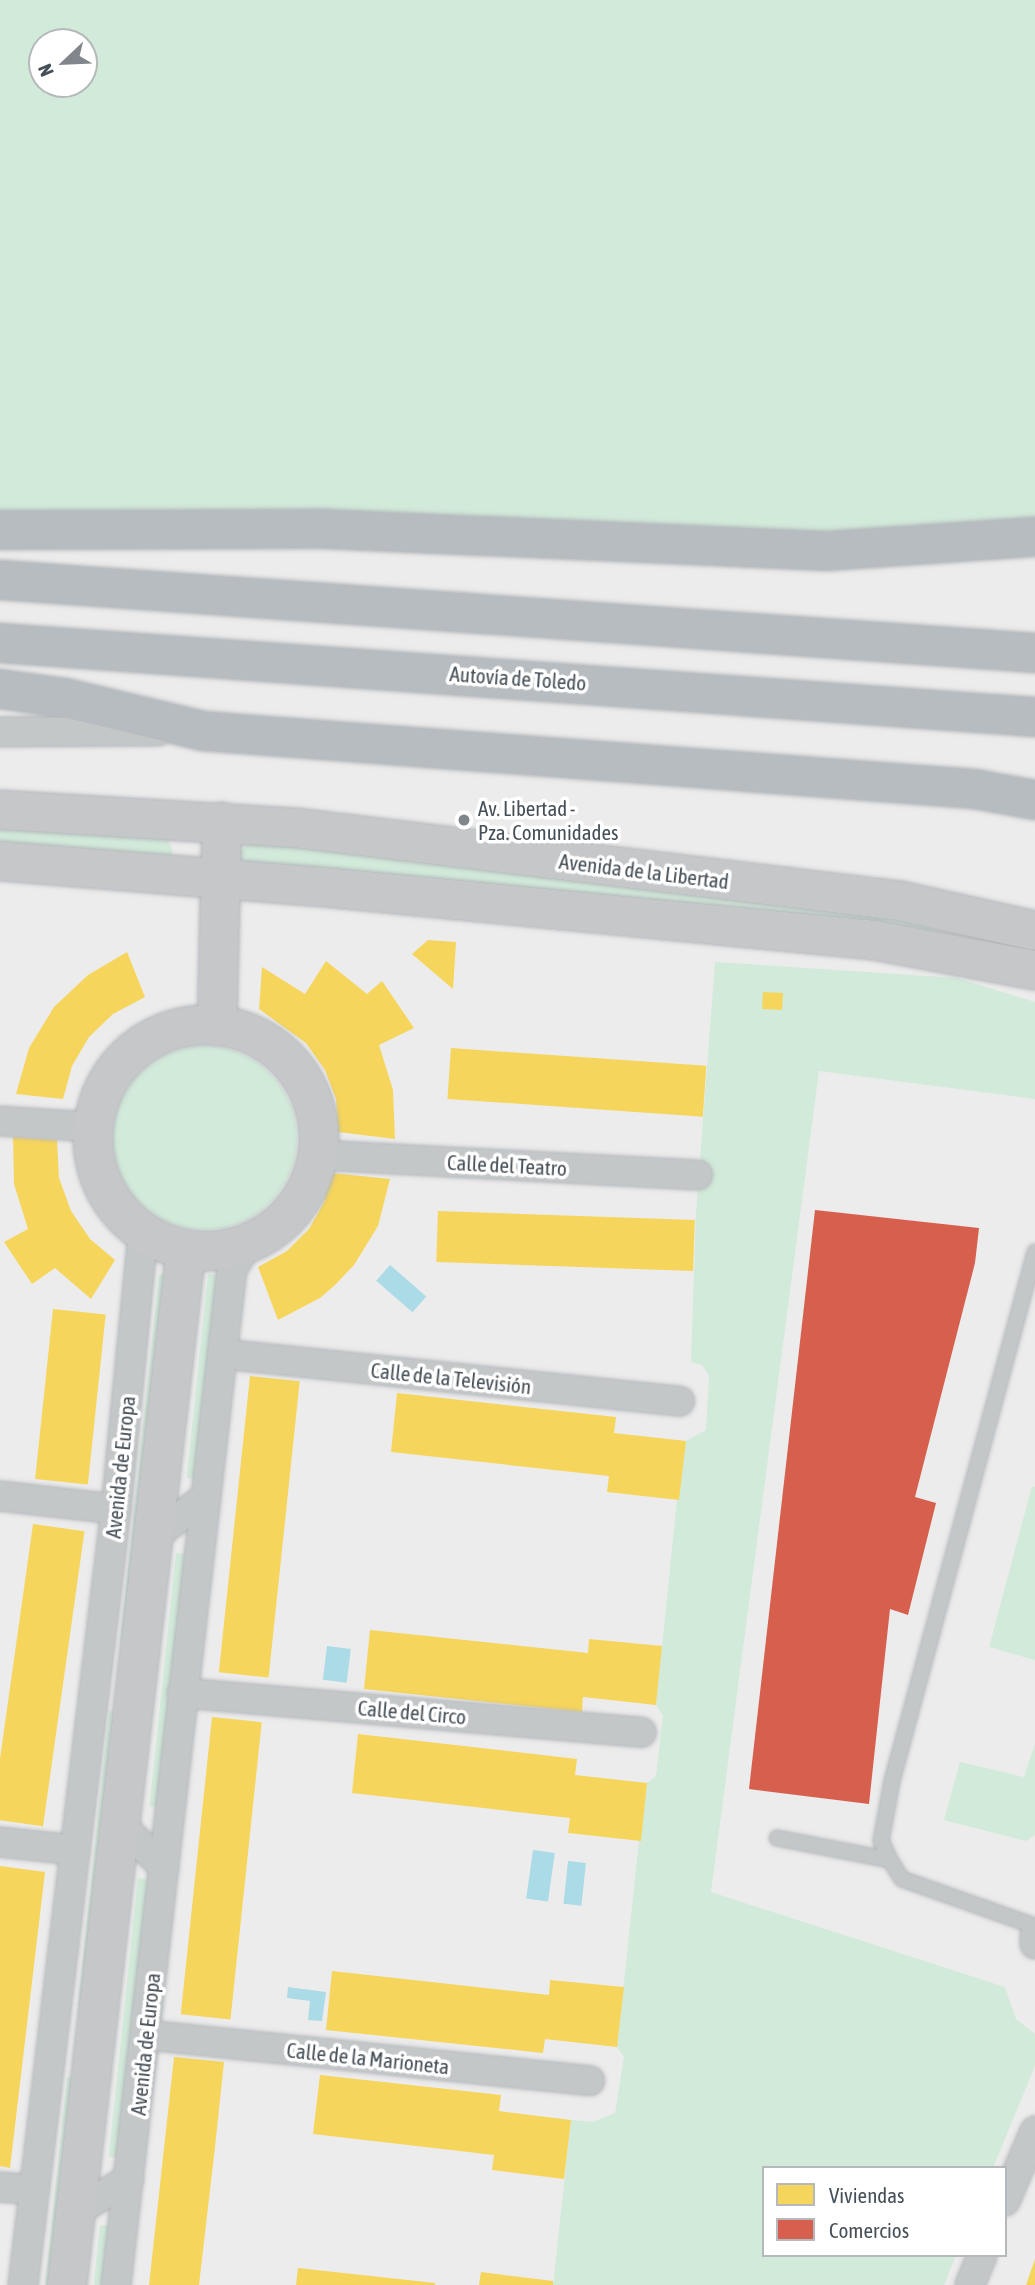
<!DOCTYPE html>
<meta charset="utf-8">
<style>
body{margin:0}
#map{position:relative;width:1035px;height:2285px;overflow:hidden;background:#edecec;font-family:"Asap Condensed",sans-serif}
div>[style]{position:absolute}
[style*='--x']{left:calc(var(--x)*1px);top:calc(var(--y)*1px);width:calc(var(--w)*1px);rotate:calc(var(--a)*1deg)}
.green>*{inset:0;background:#d2eada;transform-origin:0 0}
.round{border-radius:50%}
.water>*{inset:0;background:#aadbe6;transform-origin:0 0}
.homes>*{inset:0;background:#f6d55c;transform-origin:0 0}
.shops>*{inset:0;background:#d6604d}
.roads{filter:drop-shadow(0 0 2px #b2b6ba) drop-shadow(0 0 2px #b2b6ba)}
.lane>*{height:14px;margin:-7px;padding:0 7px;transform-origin:7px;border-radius:7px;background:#c4c7c8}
.street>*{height:28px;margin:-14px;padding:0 14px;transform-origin:14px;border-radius:14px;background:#c4c7c8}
.secondary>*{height:38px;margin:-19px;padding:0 19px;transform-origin:19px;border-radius:19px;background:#c5c7c9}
.secondary>.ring{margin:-19px;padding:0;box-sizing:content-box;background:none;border:38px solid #c5c7c9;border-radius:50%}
.highway>*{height:38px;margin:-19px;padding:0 19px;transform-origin:19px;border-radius:19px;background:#b7bcc0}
.dots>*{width:19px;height:19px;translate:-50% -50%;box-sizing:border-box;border:4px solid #fff;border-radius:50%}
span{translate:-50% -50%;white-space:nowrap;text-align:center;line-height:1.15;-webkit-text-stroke:7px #fff;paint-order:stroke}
.street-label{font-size:21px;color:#464f57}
.poi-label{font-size:21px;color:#464f57}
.left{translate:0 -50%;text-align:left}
.legend{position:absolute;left:762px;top:2166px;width:245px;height:91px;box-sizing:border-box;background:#fff;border:2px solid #b5b9bc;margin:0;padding:9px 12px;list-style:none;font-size:21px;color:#464f57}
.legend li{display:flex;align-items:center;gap:14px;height:35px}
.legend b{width:35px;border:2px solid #b5b9bc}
.north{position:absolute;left:28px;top:28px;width:70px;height:70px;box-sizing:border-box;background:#fff;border:2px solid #b5b9bc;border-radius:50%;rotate:247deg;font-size:19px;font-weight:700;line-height:28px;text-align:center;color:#464f57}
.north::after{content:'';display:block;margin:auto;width:24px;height:32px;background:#80868b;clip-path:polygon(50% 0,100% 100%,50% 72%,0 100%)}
</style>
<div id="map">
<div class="green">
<div style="clip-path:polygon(evenodd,0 0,1035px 0,1035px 520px,917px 543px,0 513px,0 0,42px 42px,84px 42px,84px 84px,42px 84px,42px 42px)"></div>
<div style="clip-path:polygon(0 825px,165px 832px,173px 852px,164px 863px,0 849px)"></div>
<div style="clip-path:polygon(251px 839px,927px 921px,938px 940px,249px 870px,238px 855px)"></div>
<div style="clip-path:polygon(715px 962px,957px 978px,1035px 1002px,1035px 1099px,819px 1071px,711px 1892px,1005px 1987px,1016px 2019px,1035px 2034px,1035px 2066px,993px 2168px,764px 2168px,764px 2255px,956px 2255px,944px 2285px,553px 2285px,571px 2120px,593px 2122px,615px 2113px,624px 2057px,617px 2047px,639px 1841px,647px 1783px,656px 1776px,663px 1716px,656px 1705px,677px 1500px,686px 1441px,706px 1430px,709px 1376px,702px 1365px,691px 1362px,696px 1213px)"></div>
<div class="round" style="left:113px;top:1046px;width:184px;height:184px"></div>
<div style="left:159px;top:1274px;width:10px;height:368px;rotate:6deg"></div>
<div style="left:208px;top:1274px;width:10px;height:205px;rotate:6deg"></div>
<div style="clip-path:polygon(1032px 1486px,1035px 1487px,1035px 1660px,989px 1647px)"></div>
<div style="left:176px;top:1553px;width:10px;height:255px;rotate:6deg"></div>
<div style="left:109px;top:1711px;width:9px;height:297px;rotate:6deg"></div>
<div style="clip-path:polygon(1035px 1743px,1035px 1835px,1026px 1841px,944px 1820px,960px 1762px,1024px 1777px)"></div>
<div style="left:138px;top:1878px;width:10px;height:280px;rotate:6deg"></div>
<div style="left:67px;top:2077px;width:10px;height:209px;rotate:6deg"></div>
<div style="left:100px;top:2225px;width:9px;height:60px;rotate:6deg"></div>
</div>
<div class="water">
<div style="left:390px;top:1265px;width:48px;height:21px;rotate:41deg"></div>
<div style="left:327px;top:1646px;width:24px;height:34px;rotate:7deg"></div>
<div style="left:533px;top:1850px;width:22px;height:49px;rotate:8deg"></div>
<div style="left:568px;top:1861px;width:18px;height:43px;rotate:6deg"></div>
<div style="clip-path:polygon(288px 1987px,326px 1992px,322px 2021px,308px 2020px,310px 2001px,287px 1998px)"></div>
</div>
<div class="homes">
<div style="clip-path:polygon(428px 940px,456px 942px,453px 989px,412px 954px)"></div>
<div style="clip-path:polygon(127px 952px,145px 997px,113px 1014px,89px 1037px,72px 1066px,63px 1099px,16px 1094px,29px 1048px,54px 1007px,88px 975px)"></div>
<div style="clip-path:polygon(326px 961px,367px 994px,382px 981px,414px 1028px,379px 1045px,393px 1090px,395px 1139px,338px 1132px,336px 1099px,325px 1070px,306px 1043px,259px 1009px,262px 967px,305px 994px)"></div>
<div style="left:763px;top:992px;width:20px;height:17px;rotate:3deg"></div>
<div style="left:451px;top:1048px;width:256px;height:51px;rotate:4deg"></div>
<div style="clip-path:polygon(13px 1137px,57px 1140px,59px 1178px,71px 1211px,90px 1239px,115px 1260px,91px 1299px,55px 1268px,32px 1284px,4px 1242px,28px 1229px,14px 1184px)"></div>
<div style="clip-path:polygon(331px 1173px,390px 1179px,378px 1226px,354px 1265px,335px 1285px,320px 1298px,278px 1320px,258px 1267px,287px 1251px,309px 1229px,324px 1202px)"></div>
<div style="left:438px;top:1211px;width:257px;height:51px;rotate:2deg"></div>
<div style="left:53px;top:1309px;width:53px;height:171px;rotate:6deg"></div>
<div style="left:250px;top:1376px;width:50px;height:298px;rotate:6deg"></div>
<div style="clip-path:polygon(397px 1393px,616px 1417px,614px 1433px,686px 1441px,679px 1500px,607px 1492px,609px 1476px,391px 1452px)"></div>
<div style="left:33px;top:1524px;width:52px;height:298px;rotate:8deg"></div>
<div style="clip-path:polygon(370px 1630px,588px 1653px,589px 1639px,662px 1646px,656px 1705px,583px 1697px,582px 1712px,364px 1689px)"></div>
<div style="left:212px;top:1717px;width:50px;height:299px;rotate:6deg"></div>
<div style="clip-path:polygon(358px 1734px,577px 1759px,575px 1775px,647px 1783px,641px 1841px,568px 1833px,570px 1818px,352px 1793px)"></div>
<div style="clip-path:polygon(0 1866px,45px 1872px,10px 2168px,0 2166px)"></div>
<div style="clip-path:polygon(332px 1971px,549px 1995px,550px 1980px,624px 1987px,617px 2047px,545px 2039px,543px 2053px,326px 2030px)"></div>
<div style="clip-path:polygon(174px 2057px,224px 2062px,215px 2147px,199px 2285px,149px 2285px)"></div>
<div style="clip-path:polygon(320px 2075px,501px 2095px,499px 2111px,571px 2120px,564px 2179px,492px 2170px,494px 2155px,313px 2134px)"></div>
<div style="clip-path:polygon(1035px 2259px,1035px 2285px,1026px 2285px)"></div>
<div style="clip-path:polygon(298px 2268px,435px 2283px,435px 2285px,296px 2285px)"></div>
<div style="clip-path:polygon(481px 2272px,553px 2281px,553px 2285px,479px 2285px)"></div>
</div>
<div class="shops">
<div style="clip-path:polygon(815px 1210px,979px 1228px,975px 1263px,915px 1497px,936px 1503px,908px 1615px,890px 1609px,869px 1804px,749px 1789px)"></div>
</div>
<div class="roads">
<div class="lane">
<div style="--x:777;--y:1838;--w:115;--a:11"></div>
<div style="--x:890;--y:1860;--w:22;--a:58"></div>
<div style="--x:902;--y:1879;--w:141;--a:19.5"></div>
<div style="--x:890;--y:1860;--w:21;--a:-115"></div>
<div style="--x:881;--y:1841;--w:61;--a:-79.6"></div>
<div style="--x:892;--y:1781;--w:548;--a:-74.87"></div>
</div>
<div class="street">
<div style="--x:0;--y:732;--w:158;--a:-0.4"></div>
<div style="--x:0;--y:1121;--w:94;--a:3.7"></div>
<div style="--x:317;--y:1155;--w:381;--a:3"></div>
<div style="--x:223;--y:1354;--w:459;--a:5.9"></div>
<div style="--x:0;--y:1496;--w:117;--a:6.4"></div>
<div style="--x:156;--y:1535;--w:63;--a:-37.2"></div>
<div style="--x:182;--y:1693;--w:461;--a:4.9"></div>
<div style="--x:121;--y:1825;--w:60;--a:44.3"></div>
<div style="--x:0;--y:1842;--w:75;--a:6.1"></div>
<div style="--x:1035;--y:1936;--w:8;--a:90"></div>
<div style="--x:147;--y:2035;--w:445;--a:5.9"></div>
<div style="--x:0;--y:2187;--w:33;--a:5"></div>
<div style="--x:1005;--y:2201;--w:76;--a:-66.8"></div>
<div style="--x:77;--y:2211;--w:61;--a:-31.6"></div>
<div style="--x:23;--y:2285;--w:782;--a:-83.17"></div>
<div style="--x:116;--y:1509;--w:278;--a:-84.4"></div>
<div style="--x:116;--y:2285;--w:1023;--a:-83.49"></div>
<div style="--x:232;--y:1269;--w:31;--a:-58"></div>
<div style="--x:970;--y:2285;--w:32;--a:-68"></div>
</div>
<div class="secondary">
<div style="--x:0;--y:810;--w:297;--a:3.5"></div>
<div style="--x:296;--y:828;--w:608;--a:6.89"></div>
<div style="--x:900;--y:901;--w:138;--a:12.5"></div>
<div style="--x:0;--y:861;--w:314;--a:4.6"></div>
<div style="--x:313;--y:886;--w:564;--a:5.5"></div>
<div style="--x:874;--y:940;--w:164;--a:10.6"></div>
<div class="ring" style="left:93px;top:1025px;width:188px;height:188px"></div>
<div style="--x:217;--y:1026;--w:204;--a:-88.6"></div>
<div style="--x:67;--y:2285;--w:1042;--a:-83.44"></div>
</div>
<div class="highway">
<div style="--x:0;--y:530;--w:325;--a:-0.2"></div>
<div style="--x:325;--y:529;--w:502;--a:2.51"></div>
<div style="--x:827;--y:551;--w:208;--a:-3.9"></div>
<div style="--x:0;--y:580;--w:1038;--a:4.03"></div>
<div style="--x:0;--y:643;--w:1038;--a:4.09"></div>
<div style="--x:0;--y:689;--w:66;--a:7.9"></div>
<div style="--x:65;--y:698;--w:142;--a:13.4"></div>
<div style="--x:203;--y:731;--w:774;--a:4.3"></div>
<div style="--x:975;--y:789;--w:61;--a:10.4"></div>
</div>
</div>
<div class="dots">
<div style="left:464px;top:820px;background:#80868b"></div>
</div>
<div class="street-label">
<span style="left:518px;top:678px;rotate:4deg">Autovía de Toledo</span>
<span style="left:644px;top:871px;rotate:7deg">Avenida de la Libertad</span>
<span style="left:507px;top:1165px;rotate:3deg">Calle del Teatro</span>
<span style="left:451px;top:1378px;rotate:6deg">Calle de la Televisión</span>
<span style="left:120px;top:1467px;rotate:-84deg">Avenida de Europa</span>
<span style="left:412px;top:1712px;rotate:5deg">Calle del Circo</span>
<span style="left:145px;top:2044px;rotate:-84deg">Avenida de Europa</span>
<span style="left:368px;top:2058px;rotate:6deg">Calle de la Marioneta</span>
</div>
<div class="poi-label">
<span class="left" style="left:478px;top:820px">Av. Libertad -<br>Pza. Comunidades</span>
</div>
<ul class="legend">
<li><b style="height:19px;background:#f6d55c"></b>Viviendas</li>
<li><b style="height:19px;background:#d6604d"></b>Comercios</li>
</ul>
<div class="north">N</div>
</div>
